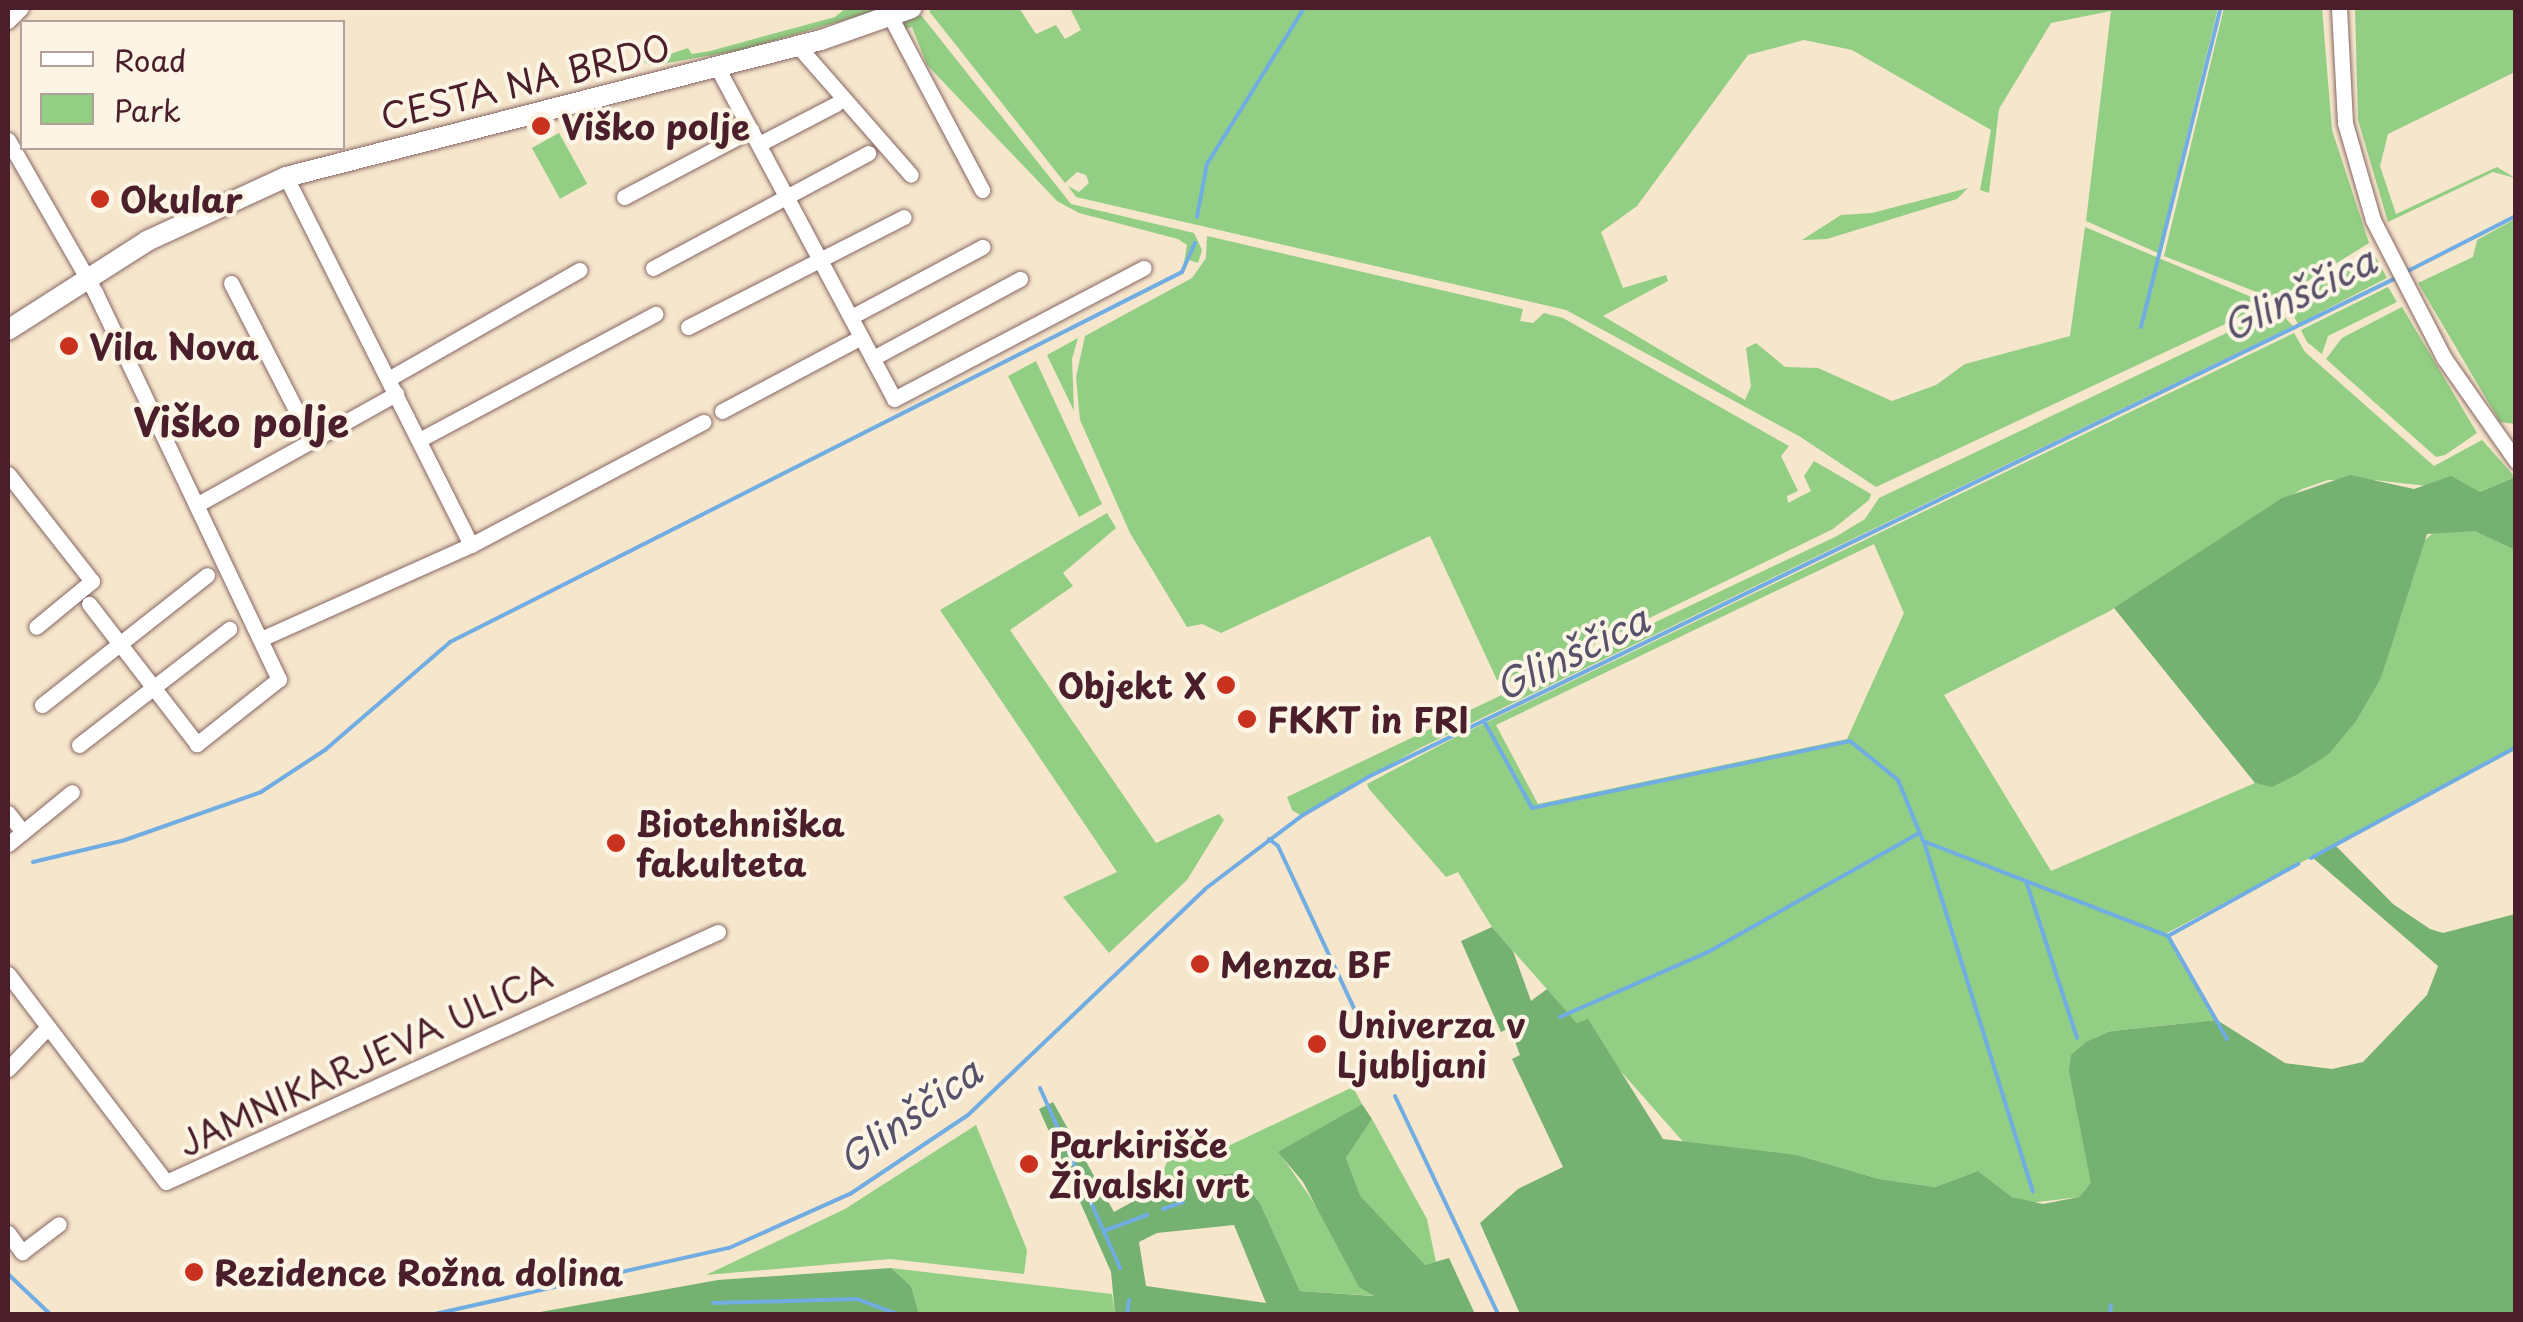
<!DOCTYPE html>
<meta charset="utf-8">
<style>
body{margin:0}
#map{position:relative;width:2523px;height:1322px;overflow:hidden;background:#f6e6cc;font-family:"Playpen Sans",sans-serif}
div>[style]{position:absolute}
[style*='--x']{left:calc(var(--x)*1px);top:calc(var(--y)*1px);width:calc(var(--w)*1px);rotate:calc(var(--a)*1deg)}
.green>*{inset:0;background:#92ce83;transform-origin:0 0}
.forest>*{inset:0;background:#75b171}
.stream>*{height:4px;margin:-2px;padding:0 2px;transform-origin:2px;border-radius:2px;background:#71ade2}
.roads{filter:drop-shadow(0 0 2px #866563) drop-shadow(0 0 2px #866563)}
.minor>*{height:15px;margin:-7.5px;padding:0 7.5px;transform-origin:7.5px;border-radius:7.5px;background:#fff}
.tertiary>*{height:20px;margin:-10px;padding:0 10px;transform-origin:10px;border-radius:10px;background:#fff}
.dots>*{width:28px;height:28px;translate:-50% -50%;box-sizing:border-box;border:5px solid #fcf5e5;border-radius:50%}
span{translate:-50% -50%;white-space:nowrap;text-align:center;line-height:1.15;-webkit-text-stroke:8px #fcf5e5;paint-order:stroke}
.street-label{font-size:35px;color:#4a1f2b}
.poi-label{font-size:35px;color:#4a1f2b;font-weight:700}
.left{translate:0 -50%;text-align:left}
.right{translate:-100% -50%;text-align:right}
.water-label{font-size:38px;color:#58516b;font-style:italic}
.quarter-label{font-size:40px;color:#4a1f2b;font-weight:700}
.frame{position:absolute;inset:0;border:10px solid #4a1f2b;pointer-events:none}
.legend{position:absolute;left:20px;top:20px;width:325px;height:130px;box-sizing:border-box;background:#fcf5e5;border:2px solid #b59f9b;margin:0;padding:12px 18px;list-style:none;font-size:30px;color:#4a1f2b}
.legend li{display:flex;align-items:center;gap:20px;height:50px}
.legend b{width:50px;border:2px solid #b59f9b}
</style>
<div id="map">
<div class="green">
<div style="clip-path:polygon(846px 8px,886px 8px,741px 50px,651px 66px,641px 60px,649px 51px,653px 60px,688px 48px,692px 54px,710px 51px,835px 17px)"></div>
<div style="clip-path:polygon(937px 8px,1019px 8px,1036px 34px,1056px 25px,1065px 39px,1081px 30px,1070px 8px,2218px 8px,2158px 253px,2086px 221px,2111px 11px,2051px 23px,1999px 109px,1989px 193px,1980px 190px,1991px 130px,1852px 50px,1804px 40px,1748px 55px,1637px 206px,1601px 232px,1623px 288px,1666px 275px,1668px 281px,1603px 316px,1745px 400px,1751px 386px,1746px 348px,1756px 343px,1785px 367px,1818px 368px,1892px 401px,1936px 385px,1965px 364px,2070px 336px,2085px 227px,2268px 304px,1876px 487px,1799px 436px,1566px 310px,1076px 197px,1068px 186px,1079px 192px,1089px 183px,1086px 175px,1077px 172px,1065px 183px,929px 11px)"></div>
<div style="clip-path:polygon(2224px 8px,2322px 8px,2332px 130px,2369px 243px,2277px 300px,2164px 256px)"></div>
<div style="clip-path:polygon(2355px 8px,2515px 8px,2515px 72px,2388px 134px,2380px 166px,2396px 214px,2497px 167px,2515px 178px,2493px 172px,2388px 222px,2358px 120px)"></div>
<div style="clip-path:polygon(921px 15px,1071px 204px,1194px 233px,1202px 250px,1198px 263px,1189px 260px,1183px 268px,1187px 245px,1178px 239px,1079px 213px,1057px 201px,927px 65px,912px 27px,904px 29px,904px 22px)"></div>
<div style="left:559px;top:133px;width:58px;height:31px;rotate:61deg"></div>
<div style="clip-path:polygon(1968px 188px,1957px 199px,1827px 239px,1802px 240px,1841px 215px,1872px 213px)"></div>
<div style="clip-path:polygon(2515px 219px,2516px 219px,2515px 424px,2500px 422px,2418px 283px,2473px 257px,2477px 240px)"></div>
<div style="clip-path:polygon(1207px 236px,1523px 309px,1520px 321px,1533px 323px,1544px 313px,1563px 318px,1789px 446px,1781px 456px,1798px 491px,1787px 496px,1788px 503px,1811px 491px,1804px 476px,1814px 461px,1871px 494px,1869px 500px,1833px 529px,1515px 683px,1497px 680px,1430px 536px,1221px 633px,1202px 624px,1187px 627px,1130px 533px,1080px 420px,1076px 377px,1085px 336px,1192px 278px,1206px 258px)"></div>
<div style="clip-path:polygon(2373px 252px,2387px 278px,2298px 324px,2287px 304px)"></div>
<div style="clip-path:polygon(2388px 287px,2397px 302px,2328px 336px,2322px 354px,2307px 342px,2301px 330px)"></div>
<div style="clip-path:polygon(2402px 307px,2477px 433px,2445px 455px,2436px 457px,2326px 359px,2342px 338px)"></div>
<div style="clip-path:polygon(2277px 309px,2293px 326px,1420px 748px,1300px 815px,1292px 810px,1287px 797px,1837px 536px,1865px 519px,1879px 498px)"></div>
<div style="clip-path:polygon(evenodd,2294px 333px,2305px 352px,2434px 466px,2482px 440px,2515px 477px,2480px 492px,2374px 480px,2328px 480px,2302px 489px,2108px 612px,1944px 695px,2051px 871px,2255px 783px,2272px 786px,2329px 754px,2381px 678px,2419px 545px,2439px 528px,2474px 531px,2515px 550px,2515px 750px,2165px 934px,2217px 1020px,2110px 1031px,2069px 1072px,2092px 1170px,2091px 1184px,2079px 1197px,2030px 1203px,2012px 1197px,1978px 1171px,1935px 1187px,1879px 1179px,1797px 1155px,1686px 1145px,1609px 1058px,1588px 1020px,1577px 1023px,1492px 927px,1458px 872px,1446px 877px,1369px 789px,1367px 784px,1452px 739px,2294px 333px,1874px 544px,1904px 613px,1847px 739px,1538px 804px,1496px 725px,1874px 544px)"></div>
<div style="clip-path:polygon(1078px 338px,1072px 359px,1074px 411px,1047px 355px)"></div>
<div style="clip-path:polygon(1036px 361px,1102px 504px,1079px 517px,1008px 376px)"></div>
<div style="clip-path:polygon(1107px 513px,1116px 528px,1063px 573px,1073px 586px,1010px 630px,1156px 843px,1219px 814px,1224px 820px,1187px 880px,1109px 953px,1063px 897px,1117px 872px,940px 610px)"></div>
<div style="clip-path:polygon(1353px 1087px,1362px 1104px,1279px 1152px,1378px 1296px,1300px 1291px,1261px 1205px,1170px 1181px,1158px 1187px,1177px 1133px,1192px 1137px,1203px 1158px)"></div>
<div style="clip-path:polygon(1372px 1119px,1427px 1219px,1436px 1262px,1425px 1265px,1399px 1244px,1361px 1197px,1346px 1158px)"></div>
<div style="clip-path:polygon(976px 1125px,1027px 1250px,1024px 1274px,890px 1259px,706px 1275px,845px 1209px)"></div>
<div style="clip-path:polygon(891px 1268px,1112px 1294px,1115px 1314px,919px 1314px,911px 1286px)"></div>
</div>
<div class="forest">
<div style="clip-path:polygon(2350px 475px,2414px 489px,2451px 476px,2480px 492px,2515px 477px,2515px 550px,2474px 531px,2427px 534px,2381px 678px,2356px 721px,2329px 754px,2296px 775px,2272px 787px,2255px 783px,2114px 608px,2282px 498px)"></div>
<div style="clip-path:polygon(2336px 846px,2393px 904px,2430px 929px,2443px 933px,2515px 914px,2515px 1314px,1520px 1314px,1480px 1223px,1518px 1189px,1563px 1167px,1512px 1059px,1520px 1055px,1510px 1028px,1501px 1032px,1461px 941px,1492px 927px,1513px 951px,1531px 1001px,1547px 989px,1577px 1023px,1588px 1019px,1663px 1139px,1797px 1155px,1879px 1179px,1935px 1187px,1978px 1171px,2012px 1197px,2043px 1204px,2079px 1197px,2091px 1183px,2069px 1072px,2071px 1055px,2086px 1042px,2111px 1031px,2217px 1020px,2285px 1063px,2332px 1069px,2363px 1062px,2427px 995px,2438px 966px,2313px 858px)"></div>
<div style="clip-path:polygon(evenodd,1053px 1102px,1114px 1212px,1170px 1181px,1236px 1173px,1261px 1205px,1300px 1291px,1374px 1296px,1359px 1287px,1303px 1182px,1278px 1152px,1362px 1104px,1372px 1119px,1346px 1158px,1361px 1197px,1425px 1265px,1449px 1258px,1475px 1314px,1115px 1314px,1111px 1272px,1039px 1109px,1053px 1102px,1234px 1225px,1266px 1303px,1146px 1286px,1139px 1242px,1157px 1233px,1234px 1225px)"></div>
<div style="clip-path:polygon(891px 1268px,911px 1286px,919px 1314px,529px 1314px,718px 1280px)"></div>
</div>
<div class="stream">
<div style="--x:1197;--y:217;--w:54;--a:-79.3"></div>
<div style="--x:1207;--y:164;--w:184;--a:-58.1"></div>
<div style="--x:2404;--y:273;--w:126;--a:-27"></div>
<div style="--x:2141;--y:327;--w:327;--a:-76"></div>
<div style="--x:1484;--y:721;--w:99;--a:61.1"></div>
<div style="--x:1532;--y:808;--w:325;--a:-11.9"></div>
<div style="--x:1850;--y:741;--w:62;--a:39.1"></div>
<div style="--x:1898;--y:780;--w:66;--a:67.7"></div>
<div style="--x:1923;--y:841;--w:263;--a:21.2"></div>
<div style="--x:2168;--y:936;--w:149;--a:-29"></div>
<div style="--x:1269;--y:839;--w:11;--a:38"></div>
<div style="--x:1278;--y:846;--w:193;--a:64.9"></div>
<div style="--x:1924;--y:842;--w:366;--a:72.7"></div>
<div style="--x:2311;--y:858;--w:233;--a:-28.4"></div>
<div style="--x:33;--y:862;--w:95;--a:-13.4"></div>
<div style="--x:125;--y:840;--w:144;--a:-19.4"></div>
<div style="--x:261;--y:792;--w:77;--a:-33.3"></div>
<div style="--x:325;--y:750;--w:165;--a:-40.8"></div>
<div style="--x:450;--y:642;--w:820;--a:-26.81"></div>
<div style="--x:1182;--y:272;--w:32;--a:-66"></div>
<div style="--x:2026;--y:881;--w:165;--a:72"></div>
<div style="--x:2168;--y:936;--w:119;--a:60.2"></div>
<div style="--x:1560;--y:1017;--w:162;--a:-23.7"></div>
<div style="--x:1708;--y:952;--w:242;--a:-29.4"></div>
<div style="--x:1040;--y:1088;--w:197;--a:66"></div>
<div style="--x:1395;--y:1096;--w:241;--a:64.7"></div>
<div style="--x:1163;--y:1209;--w:21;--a:-19"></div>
<div style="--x:1106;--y:1230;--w:44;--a:-20.1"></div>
<div style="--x:8;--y:1274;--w:58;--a:43.6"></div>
<div style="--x:713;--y:1303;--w:144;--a:-1.6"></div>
<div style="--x:857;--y:1299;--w:43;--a:20.6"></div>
<div style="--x:435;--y:1314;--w:301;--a:-12.7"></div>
<div style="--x:729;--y:1248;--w:133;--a:-24.1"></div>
<div style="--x:850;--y:1194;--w:142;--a:-33.8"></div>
<div style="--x:968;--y:1115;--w:327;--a:-43.6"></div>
<div style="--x:1205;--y:889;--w:123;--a:-37.1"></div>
<div style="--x:1303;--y:815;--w:75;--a:-30.3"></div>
<div style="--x:1368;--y:777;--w:1143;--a:-25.89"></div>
<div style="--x:1127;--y:1314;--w:14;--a:-82"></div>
<div style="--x:2110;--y:1314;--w:9;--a:-84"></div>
</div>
<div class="roads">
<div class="minor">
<div style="--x:2339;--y:8;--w:115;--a:87"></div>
<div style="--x:2345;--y:123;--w:101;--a:73.9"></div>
<div style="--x:2373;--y:220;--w:155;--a:62.8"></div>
<div style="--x:2444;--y:358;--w:126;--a:55"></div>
<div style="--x:890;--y:16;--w:197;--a:62.1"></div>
<div style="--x:8;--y:21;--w:18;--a:-45"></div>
<div style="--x:798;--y:46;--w:171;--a:48.8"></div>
<div style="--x:717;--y:67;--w:376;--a:61.9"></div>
<div style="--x:894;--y:399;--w:282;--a:-27.7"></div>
<div style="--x:8;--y:140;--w:175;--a:60.2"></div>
<div style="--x:95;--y:292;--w:429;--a:64.6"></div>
<div style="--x:279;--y:679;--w:105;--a:141.6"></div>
<div style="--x:197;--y:744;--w:177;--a:-127.6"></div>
<div style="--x:759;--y:144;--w:87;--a:-27.5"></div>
<div style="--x:286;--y:177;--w:412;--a:63.3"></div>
<div style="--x:624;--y:197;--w:144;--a:-27.8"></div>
<div style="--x:653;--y:268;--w:244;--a:-28.1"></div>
<div style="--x:231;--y:283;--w:175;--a:62.9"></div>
<div style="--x:851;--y:317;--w:149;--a:-28.1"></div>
<div style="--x:688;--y:327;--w:242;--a:-27"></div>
<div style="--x:873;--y:358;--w:167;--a:-28.3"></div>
<div style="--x:390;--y:378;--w:218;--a:-29.7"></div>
<div style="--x:722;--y:411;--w:157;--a:-28"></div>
<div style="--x:419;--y:440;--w:268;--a:-28.1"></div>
<div style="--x:8;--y:474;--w:136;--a:51.9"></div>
<div style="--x:92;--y:581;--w:72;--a:140.6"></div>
<div style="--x:198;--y:504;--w:227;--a:-29.1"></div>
<div style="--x:263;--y:638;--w:228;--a:-24.1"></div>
<div style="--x:471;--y:545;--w:263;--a:-27.9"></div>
<div style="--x:42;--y:705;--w:210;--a:-38.2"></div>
<div style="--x:79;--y:745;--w:190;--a:-37.7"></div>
<div style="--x:8;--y:813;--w:24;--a:52"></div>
<div style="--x:23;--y:832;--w:19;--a:141"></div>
<div style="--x:23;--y:832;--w:63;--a:-39.2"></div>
<div style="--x:8;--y:974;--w:261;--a:52.8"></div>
<div style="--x:166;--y:1182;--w:606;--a:-24.37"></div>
<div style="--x:8;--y:1069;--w:58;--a:-46.4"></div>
<div style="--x:8;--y:1233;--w:24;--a:54"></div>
<div style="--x:22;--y:1252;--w:46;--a:-37.1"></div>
</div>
<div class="tertiary">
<div style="--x:8;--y:330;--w:165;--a:-32.6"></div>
<div style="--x:147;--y:241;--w:153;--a:-24.7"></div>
<div style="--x:286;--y:177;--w:552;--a:-14.36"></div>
<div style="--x:821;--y:40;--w:96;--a:-19.4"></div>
</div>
</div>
<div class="dots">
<div style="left:541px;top:126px;background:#c8321e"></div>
<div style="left:100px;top:199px;background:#c8321e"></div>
<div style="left:69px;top:346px;background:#c8321e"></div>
<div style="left:1226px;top:685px;background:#c8321e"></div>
<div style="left:1247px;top:719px;background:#c8321e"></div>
<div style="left:616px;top:843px;background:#c8321e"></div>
<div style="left:1200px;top:964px;background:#c8321e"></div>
<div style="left:1317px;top:1044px;background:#c8321e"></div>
<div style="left:1029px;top:1164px;background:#c8321e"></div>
<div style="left:194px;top:1272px;background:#c8321e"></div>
</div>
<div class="street-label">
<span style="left:525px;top:81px;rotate:-14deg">CESTA NA BRDO</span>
<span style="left:365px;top:1059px;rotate:-25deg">JAMNIKARJEVA ULICA</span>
</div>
<div class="poi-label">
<span class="left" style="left:561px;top:126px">Viško polje</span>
<span class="left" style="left:120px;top:199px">Okular</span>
<span class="left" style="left:89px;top:346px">Vila Nova</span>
<span class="right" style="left:1206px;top:685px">Objekt X</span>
<span class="left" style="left:1267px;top:719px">FKKT in FRI</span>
<span class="left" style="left:636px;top:843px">Biotehniška<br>fakulteta</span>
<span class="left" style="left:1220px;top:964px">Menza BF</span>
<span class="left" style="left:1337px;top:1044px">Univerza v<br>Ljubljani</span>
<span class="left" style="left:1049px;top:1164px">Parkirišče<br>Živalski vrt</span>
<span class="left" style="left:214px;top:1272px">Rezidence Rožna dolina</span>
</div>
<div class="water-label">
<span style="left:2298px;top:293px;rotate:-26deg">Glinščica</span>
<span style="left:1571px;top:652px;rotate:-26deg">Glinščica</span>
<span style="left:909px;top:1115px;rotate:-36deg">Glinščica</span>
</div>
<div class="quarter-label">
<span style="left:241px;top:421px">Viško polje</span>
</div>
<div class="frame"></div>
<ul class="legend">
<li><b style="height:12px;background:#fff"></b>Road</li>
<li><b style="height:28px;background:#92ce83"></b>Park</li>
</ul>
</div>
